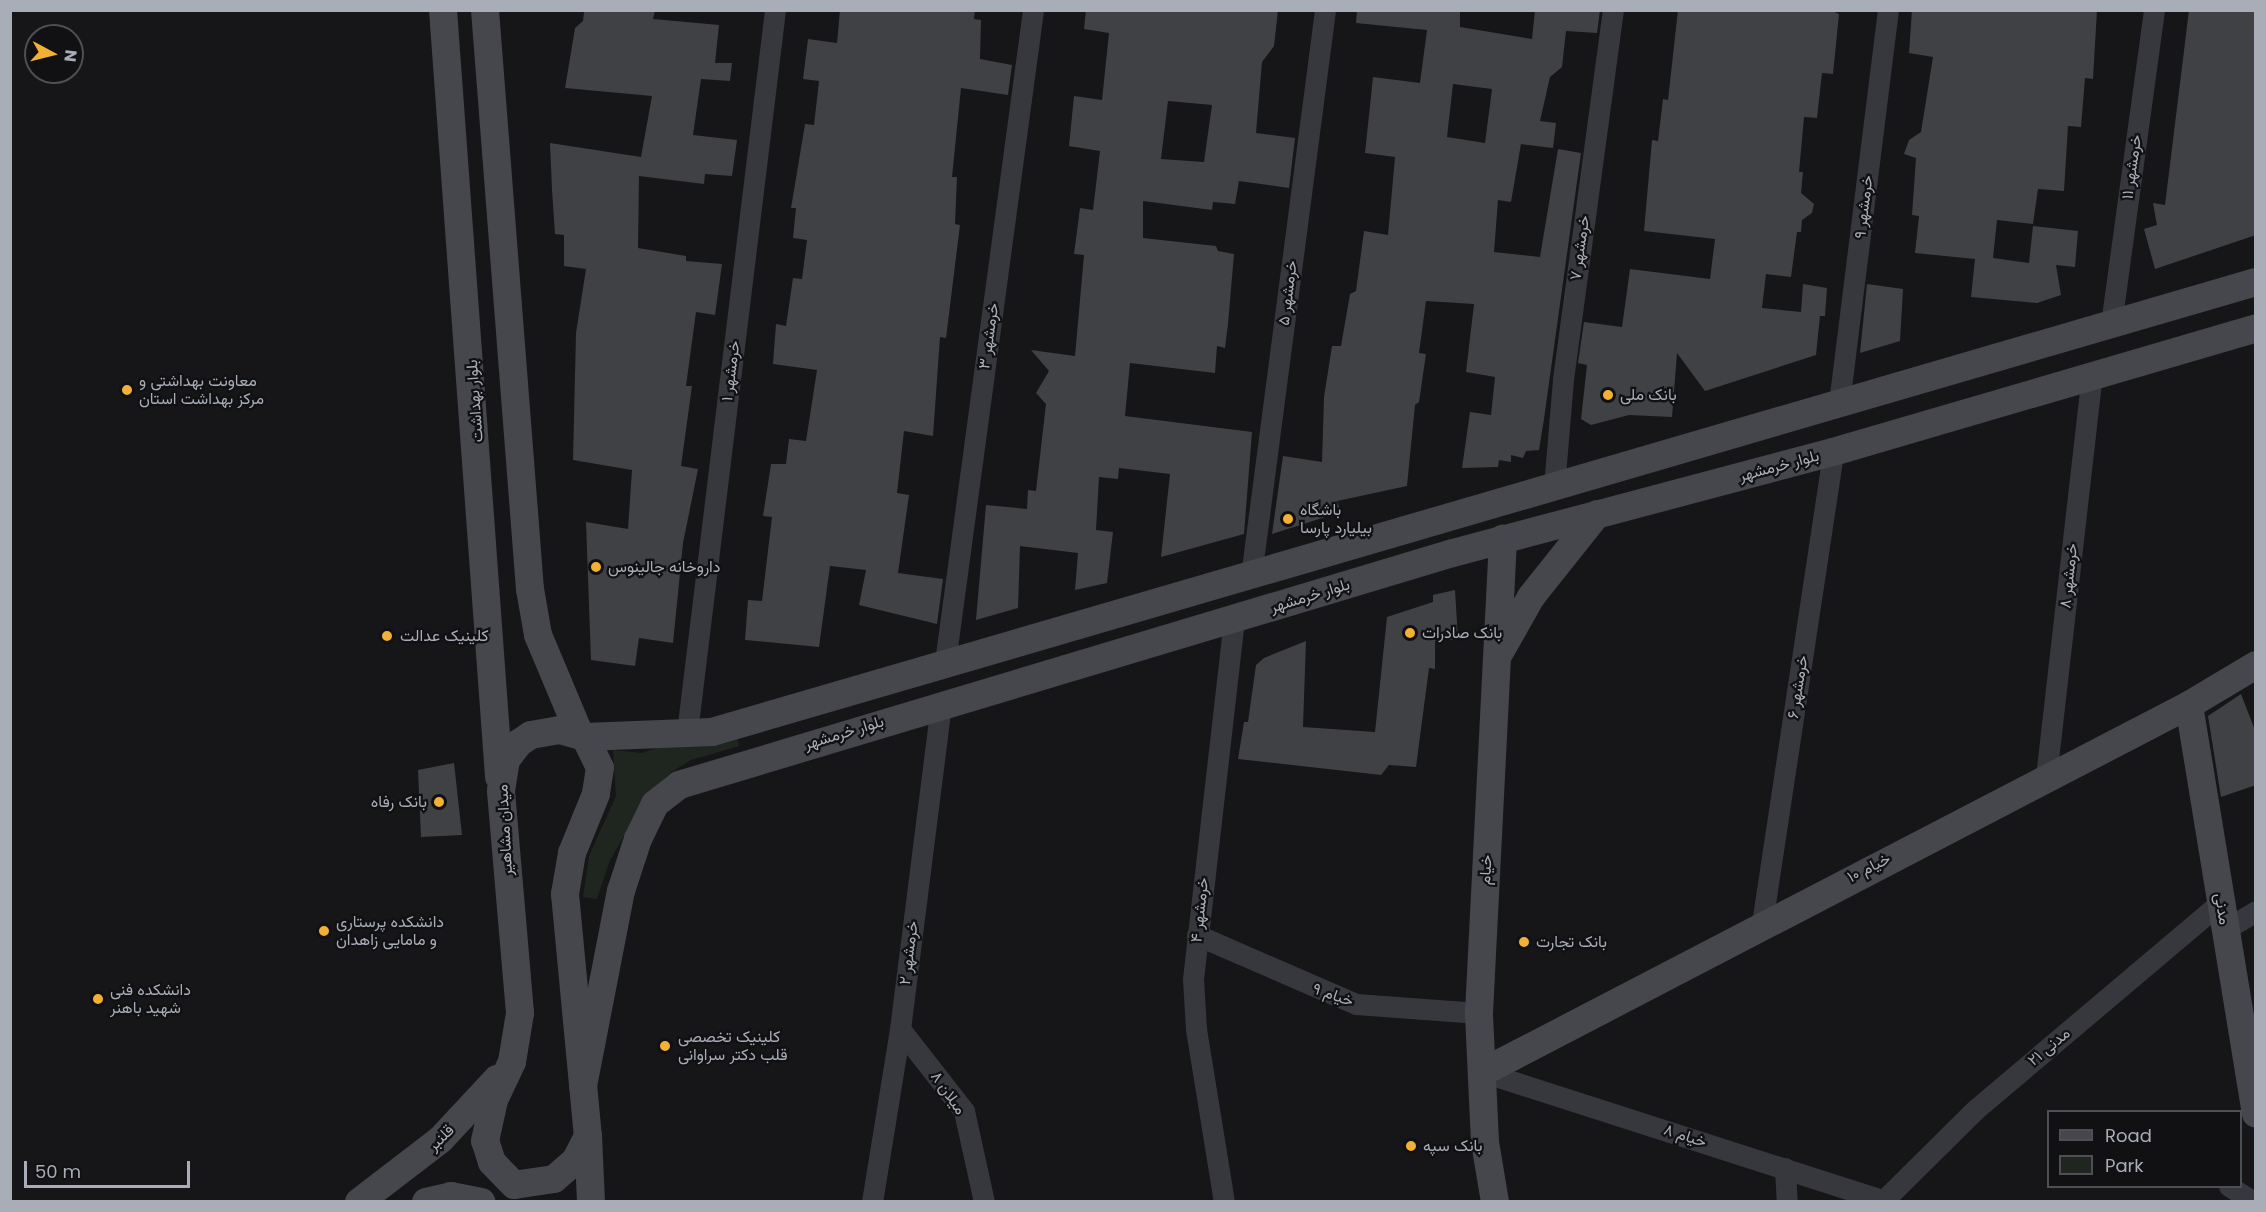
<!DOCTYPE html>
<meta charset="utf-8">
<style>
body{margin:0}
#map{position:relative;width:2266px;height:1212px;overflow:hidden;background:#161618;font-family:Poppins,Vazirmatn,sans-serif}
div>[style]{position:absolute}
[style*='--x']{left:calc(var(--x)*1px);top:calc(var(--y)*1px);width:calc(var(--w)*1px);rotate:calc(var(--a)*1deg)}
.green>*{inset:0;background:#1e261f}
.building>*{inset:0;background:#404145}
.street>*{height:21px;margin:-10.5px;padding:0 10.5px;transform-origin:10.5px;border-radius:10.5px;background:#37383d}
.secondary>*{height:28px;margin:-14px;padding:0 14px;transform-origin:14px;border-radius:14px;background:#45474d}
.dots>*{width:16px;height:16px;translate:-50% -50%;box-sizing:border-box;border:3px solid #111113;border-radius:50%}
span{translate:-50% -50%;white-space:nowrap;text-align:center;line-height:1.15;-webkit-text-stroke:4.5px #111113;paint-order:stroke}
.street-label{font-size:16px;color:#a8adb8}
.poi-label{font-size:16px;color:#a8adb8}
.left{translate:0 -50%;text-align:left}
.right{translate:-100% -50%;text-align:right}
.frame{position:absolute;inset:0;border:12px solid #a8adb8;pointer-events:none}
.legend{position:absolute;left:2047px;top:1110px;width:195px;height:78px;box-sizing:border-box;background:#111113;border:2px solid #4d4f55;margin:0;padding:8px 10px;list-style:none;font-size:18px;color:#a8adb8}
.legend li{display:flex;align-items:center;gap:12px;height:30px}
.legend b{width:30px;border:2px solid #4d4f55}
.north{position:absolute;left:24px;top:24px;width:60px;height:60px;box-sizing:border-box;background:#111113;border:2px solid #4d4f55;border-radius:50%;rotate:97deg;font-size:16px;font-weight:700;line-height:24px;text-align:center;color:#a8adb8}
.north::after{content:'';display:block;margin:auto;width:21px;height:27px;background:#f2b134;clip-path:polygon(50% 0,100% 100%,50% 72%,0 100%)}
.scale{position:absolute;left:24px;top:1161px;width:166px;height:27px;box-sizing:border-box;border:3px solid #a8adb8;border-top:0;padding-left:8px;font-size:18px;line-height:21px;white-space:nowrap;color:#a8adb8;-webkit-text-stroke:4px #111113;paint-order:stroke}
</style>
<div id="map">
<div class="green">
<div style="clip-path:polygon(737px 737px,739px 746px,691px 760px,670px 773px,638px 812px,610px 860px,597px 899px,583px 897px,589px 856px,616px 796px,613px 750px,642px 753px,674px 742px)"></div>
</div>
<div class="building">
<div style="clip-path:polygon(595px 10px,655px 10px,653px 19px,719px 25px,715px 63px,732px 63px,730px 81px,701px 79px,693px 135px,737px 140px,732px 176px,705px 174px,704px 184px,639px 176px,638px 248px,686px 256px,686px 261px,722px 264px,715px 315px,696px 312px,686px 386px,692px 386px,681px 466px,698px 469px,683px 543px,673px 643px,639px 638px,635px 666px,591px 660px,586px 522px,628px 529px,632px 470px,573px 460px,576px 333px,586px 269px,564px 266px,564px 235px,555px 234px,552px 190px,550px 143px,641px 157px,652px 96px,565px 88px,575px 28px,583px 21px,584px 12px)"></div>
<div style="clip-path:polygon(840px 10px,975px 10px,974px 19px,981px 20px,980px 59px,1012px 65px,1008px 95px,961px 88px,952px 177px,957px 177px,955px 224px,960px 225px,946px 338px,940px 337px,933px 436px,904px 431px,897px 493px,909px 495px,898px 573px,943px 579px,937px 624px,859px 605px,866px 570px,830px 566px,819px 647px,745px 640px,748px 600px,762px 601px,772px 517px,763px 516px,771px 464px,786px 464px,789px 439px,806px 441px,817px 370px,773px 364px,776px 324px,786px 326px,793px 278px,802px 279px,807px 240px,793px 238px,796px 208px,791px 208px,805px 124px,814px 125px,819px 81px,803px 79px,808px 39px,837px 43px)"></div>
<div style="clip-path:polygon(evenodd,1086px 10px,1278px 10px,1274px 46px,1262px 62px,1256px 133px,1295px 138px,1289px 188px,1239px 181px,1235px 204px,1213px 202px,1212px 210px,1143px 201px,1143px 238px,1216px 246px,1218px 251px,1234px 254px,1228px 324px,1225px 348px,1217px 346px,1215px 373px,1130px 363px,1125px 416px,1252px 432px,1244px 534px,1161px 557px,1170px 474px,1119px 468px,1118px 479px,1099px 477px,1096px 530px,1113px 532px,1107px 583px,1075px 590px,1078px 553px,1020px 546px,1018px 608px,976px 620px,986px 505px,1027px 509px,1028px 490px,1036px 491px,1046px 404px,1036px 393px,1049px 371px,1031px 350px,1075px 356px,1084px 255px,1074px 254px,1080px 208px,1093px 210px,1100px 151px,1069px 146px,1074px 96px,1102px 100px,1109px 33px,1084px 29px,1086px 10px,1168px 101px,1212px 105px,1204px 162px,1161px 159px,1168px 101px)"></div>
<div style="clip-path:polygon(evenodd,1357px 10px,1460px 10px,1460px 27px,1532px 39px,1535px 10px,1600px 10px,1597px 33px,1566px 31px,1562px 67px,1550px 77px,1540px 121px,1556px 123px,1553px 148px,1521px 144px,1511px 202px,1498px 200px,1494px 252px,1540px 257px,1558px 149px,1581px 153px,1544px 419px,1539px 450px,1526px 451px,1523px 458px,1511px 455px,1511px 462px,1499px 460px,1498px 467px,1462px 468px,1470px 412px,1491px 415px,1495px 377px,1466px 372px,1474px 304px,1426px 301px,1419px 353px,1426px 354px,1419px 402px,1415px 405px,1407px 486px,1337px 501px,1341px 512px,1272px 534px,1283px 456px,1322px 462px,1324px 397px,1332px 346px,1341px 346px,1350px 294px,1356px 291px,1364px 231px,1388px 235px,1395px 157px,1365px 153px,1373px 77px,1420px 83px,1427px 30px,1356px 23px,1357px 10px,1453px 84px,1492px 89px,1485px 143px,1447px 137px,1453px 84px)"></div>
<div style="clip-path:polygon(1678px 10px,1830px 10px,1839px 14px,1833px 74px,1822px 73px,1817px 118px,1804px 117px,1799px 172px,1803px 172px,1801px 193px,1814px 204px,1812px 213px,1802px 220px,1801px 232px,1797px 232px,1791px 277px,1766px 274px,1762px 308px,1801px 312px,1803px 284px,1827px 288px,1825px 316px,1820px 316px,1816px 355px,1705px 391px,1677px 353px,1672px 417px,1629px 415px,1591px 425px,1581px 419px,1587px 365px,1578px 363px,1584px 322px,1622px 327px,1630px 269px,1710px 279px,1715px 239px,1644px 231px,1652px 140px,1658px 141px,1663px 99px,1668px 100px)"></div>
<div style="clip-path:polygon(1912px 10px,2097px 10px,2093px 79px,2085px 78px,2081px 127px,2068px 126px,2064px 191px,2038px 189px,2033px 224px,1997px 220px,1993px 258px,2029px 263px,2033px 226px,2078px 231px,2075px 267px,2056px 265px,2061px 295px,2037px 303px,1971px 297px,1975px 259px,1915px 253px,1919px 216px,1912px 215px,1916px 158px,1904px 154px,1909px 140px,1921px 132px,1933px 57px,1909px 53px)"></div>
<div style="clip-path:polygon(2189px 10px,2256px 10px,2256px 235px,2155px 269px,2144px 229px,2157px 225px,2153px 203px,2165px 205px)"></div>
<div style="clip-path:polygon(1867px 284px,1903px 289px,1900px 341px,1860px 353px)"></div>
<div style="clip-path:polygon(1455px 590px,1458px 639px,1435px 641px,1435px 669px,1429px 668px,1416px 767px,1389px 765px,1381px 775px,1238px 759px,1244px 722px,1248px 722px,1256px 665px,1264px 658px,1306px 641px,1303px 727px,1375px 732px,1387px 617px,1433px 602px,1433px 595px)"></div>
<div style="clip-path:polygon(2241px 694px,2256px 733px,2256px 785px,2221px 797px,2208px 716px)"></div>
<div style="clip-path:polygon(454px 763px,462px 835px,421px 837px,418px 770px)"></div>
</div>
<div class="street">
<div style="--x:2111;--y:324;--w:317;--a:-82.2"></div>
<div style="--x:1839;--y:403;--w:396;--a:-82.9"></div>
<div style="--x:1554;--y:487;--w:108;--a:-85.2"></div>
<div style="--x:1563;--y:379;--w:372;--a:-82.3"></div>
<div style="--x:1251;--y:576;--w:571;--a:-82.55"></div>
<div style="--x:945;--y:662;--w:658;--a:-82.31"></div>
<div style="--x:687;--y:732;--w:727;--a:-83.05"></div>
<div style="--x:2046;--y:777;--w:406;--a:-83.5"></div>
<div style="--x:1762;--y:923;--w:476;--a:-81.4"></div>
<div style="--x:2226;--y:929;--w:35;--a:-31"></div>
<div style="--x:1197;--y:935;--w:173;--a:23.5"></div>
<div style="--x:1356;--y:1004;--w:123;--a:4.2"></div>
<div style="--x:900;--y:1029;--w:104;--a:52"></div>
<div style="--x:964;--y:1111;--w:93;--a:77.6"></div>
<div style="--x:1483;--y:1072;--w:424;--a:17.8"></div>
<div style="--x:1785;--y:1168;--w:34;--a:87"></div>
<div style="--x:2229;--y:1186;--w:30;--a:33"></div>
<div style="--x:1884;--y:1200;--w:129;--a:-44.7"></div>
<div style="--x:1976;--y:1109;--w:321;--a:-40.2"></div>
<div style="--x:872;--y:1202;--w:175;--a:-80.8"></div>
<div style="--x:900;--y:1029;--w:328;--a:-82.8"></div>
<div style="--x:1224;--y:1202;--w:175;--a:-99.2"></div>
<div style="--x:1196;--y:1029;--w:50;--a:-93.4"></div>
<div style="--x:1193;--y:979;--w:362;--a:-83.5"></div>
</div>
<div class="secondary">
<div style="--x:443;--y:10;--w:769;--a:85.82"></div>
<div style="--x:485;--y:10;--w:581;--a:85.56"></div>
<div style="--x:530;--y:589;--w:47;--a:80.1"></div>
<div style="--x:538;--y:635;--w:108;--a:67.2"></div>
<div style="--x:1500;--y:652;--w:63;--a:-60.6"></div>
<div style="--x:1531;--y:597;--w:106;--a:-51.5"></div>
<div style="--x:2189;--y:705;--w:414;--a:80.7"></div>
<div style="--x:560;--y:730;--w:26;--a:16"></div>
<div style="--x:585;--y:737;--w:34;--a:64"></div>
<div style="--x:600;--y:768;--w:26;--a:99"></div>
<div style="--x:596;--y:794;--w:64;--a:112.1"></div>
<div style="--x:572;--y:853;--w:42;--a:99.7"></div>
<div style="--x:565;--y:894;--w:243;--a:84.6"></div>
<div style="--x:588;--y:1136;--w:27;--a:117"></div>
<div style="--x:576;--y:1160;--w:29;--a:139"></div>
<div style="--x:554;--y:1179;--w:40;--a:171.5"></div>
<div style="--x:514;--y:1185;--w:32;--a:-134"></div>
<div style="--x:492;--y:1162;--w:22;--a:-108"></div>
<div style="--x:485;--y:1141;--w:42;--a:-77.6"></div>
<div style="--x:494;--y:1100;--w:42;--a:-64.7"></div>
<div style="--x:512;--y:1062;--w:50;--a:-80.7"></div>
<div style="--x:520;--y:1013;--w:223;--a:-94.9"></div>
<div style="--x:501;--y:791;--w:31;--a:-81"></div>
<div style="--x:506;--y:760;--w:21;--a:-53"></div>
<div style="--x:519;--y:743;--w:14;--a:-34"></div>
<div style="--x:531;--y:735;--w:29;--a:-10"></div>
<div style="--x:585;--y:737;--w:127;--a:-2.3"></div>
<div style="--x:712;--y:732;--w:1608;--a:-16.25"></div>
<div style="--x:1483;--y:1072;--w:796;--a:-27.47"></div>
<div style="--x:2189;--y:705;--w:78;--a:-30.8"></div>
<div style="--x:583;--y:1086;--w:199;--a:-79"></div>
<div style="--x:621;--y:891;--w:55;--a:-71.9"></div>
<div style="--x:638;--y:839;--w:39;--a:-64"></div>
<div style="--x:655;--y:804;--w:31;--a:-38"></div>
<div style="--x:679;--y:785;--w:808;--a:-16.69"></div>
<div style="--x:1453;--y:553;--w:393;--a:-14.9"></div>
<div style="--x:1833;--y:452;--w:441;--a:-16.3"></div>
<div style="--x:588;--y:1136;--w:66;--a:87.4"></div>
<div style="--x:359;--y:1202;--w:103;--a:-37.5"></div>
<div style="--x:441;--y:1139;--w:82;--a:-47"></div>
<div style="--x:426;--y:1202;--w:26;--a:-13"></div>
<div style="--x:451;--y:1196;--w:31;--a:11"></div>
<div style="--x:1495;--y:1202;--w:61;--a:-99.5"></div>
<div style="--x:1485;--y:1142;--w:129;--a:-92.7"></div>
<div style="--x:1479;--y:1013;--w:475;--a:-87.1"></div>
</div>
<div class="dots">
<div style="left:127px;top:390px;background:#f2b134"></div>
<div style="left:1608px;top:395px;background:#f2b134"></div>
<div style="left:1288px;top:519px;background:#f2b134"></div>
<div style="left:596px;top:567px;background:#f2b134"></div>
<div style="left:1410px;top:633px;background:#f2b134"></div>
<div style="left:387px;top:636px;background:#f2b134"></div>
<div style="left:439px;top:802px;background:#f2b134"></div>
<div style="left:324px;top:931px;background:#f2b134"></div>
<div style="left:1524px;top:942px;background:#f2b134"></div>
<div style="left:98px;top:999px;background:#f2b134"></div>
<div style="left:665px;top:1046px;background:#f2b134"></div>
<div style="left:1411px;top:1146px;background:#f2b134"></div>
</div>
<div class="street-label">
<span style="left:2132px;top:167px;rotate:-82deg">خرمشهر ۱۱</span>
<span style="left:1864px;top:207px;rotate:-83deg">خرمشهر ۹</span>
<span style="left:1580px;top:248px;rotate:-82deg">خرمشهر ۷</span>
<span style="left:1288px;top:293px;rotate:-83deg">خرمشهر ۵</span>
<span style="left:989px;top:336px;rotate:-82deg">خرمشهر ۳</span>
<span style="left:731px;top:371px;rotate:-83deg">خرمشهر ۱</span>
<span style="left:475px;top:401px;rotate:-94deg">بلوار بهداشت</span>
<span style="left:1779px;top:466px;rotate:-15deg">بلوار خرمشهر</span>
<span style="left:2069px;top:576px;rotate:-84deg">خرمشهر ۸</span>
<span style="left:1310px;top:596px;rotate:-17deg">بلوار خرمشهر</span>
<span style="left:1798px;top:687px;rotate:-81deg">خرمشهر ۶</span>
<span style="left:844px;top:733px;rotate:-17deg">بلوار خرمشهر</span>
<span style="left:505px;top:830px;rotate:-93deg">میدان مشاهیر</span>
<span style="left:1869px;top:868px;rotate:-27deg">خیام ۱۰</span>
<span style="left:1486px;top:870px;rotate:-87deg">خیام</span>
<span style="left:2222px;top:909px;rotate:81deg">مدنی</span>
<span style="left:1200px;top:910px;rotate:-84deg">خرمشهر ۴</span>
<span style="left:909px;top:953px;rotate:-83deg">خرمشهر ۲</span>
<span style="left:1333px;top:995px;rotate:19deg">خیام ۹</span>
<span style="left:2049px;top:1047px;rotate:-40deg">مدنی ۲۱</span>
<span style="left:948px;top:1093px;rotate:55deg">میلان ۸</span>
<span style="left:1685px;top:1136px;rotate:18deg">خیام ۸</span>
<span style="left:441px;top:1138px;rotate:-44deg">قلنبر</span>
</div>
<div class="poi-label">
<span class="left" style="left:139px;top:390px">معاونت بهداشتی و<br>مرکز بهداشت استان</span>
<span class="left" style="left:1620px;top:395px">بانک ملی</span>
<span class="left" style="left:1300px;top:519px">باشگاه<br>بیلیارد پارسا</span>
<span class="left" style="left:608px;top:567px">داروخانه جالینوس</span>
<span class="left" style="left:1422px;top:633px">بانک صادرات</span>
<span class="left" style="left:400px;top:636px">کلینیک عدالت</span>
<span class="right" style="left:427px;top:802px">بانک رفاه</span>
<span class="left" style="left:336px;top:931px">دانشکده پرستاری<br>و مامایی زاهدان</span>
<span class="left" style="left:1536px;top:942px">بانک تجارت</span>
<span class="left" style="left:110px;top:999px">دانشکده فنی<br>شهید باهنر</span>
<span class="left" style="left:678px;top:1046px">کلینیک تخصصی<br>قلب دکتر سراوانی</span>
<span class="left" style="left:1423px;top:1146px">بانک سپه</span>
</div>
<div class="frame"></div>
<ul class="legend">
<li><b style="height:8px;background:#45474d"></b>Road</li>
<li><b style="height:16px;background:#1e261f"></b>Park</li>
</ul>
<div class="north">N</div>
<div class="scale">50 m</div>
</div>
